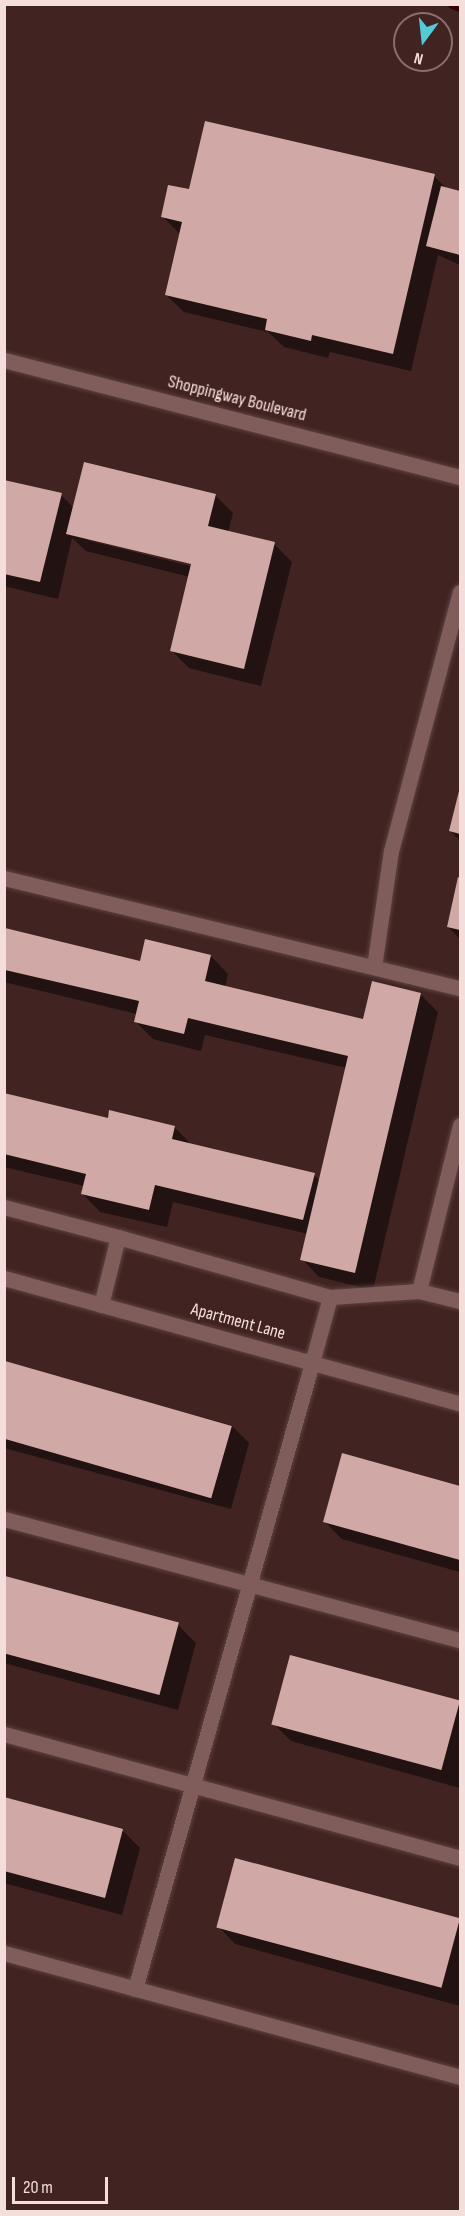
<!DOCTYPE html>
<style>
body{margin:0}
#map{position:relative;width:465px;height:2216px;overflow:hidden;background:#412321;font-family:"Sofia Sans Condensed",sans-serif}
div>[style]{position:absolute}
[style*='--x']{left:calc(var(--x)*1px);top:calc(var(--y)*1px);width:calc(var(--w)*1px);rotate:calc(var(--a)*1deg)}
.shadow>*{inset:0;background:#0007}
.stream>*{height:9px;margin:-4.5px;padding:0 4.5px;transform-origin:4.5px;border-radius:4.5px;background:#360003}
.building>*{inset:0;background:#d0a8a5;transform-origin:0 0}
.roads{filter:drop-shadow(0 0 2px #5c4241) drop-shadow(0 0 2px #5c4241)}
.service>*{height:15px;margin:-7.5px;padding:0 7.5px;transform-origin:7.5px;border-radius:7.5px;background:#805d5b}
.minor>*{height:15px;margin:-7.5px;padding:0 7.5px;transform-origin:7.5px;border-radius:7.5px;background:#805d5b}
span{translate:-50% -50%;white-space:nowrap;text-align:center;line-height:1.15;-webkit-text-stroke:6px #412321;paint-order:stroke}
.street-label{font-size:18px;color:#f3dedc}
.frame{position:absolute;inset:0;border:6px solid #f3dedc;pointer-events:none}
.north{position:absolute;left:393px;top:12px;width:60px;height:60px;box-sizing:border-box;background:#412321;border:2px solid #886e6c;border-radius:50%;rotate:195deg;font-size:16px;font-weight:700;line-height:24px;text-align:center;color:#f3dedc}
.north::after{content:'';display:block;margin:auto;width:21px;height:27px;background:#52cbd7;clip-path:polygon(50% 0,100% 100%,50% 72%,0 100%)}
.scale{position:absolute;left:12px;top:2177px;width:96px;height:27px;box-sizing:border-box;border:3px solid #f3dedc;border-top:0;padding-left:8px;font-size:18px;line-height:21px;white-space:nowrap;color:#f3dedc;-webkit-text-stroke:4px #412321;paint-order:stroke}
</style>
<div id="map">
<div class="shadow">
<div style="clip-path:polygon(434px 176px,448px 190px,460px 193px,460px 265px,438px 255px,411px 371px,330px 352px,328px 358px,284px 347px,268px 332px,184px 312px,166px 295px,180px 234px,163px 217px,190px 191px)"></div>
<div style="clip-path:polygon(evenodd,4px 481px,61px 495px,74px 508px,215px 495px,233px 513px,228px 533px,274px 544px,292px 562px,261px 686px,189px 668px,172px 651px,190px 577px,86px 551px,72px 538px,58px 599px,4px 586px,4px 481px,87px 537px,199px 565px,198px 568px,87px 540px,87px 537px)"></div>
<div style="clip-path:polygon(460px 790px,460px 841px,450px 830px)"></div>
<div style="clip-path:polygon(460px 879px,460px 939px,448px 927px)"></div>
<div style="clip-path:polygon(4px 930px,141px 962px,211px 956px,228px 974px,225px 988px,364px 1021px,420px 994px,438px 1012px,373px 1290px,319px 1277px,302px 1259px,308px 1234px,173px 1202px,167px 1227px,100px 1212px,83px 1194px,84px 1186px,4px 1167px,4px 1095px,109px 1120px,174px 1127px,192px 1145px,314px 1175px,320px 1181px,347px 1068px,205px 1035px,201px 1051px,153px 1039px,136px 1022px,137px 1014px,4px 982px)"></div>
<div style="clip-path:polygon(4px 1363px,231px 1425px,249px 1443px,231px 1509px,4px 1448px)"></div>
<div style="clip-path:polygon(343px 1455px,460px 1487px,460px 1572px,342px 1539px,325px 1522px)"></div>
<div style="clip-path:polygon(4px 1578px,178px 1625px,196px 1643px,178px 1710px,4px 1663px)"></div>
<div style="clip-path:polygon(291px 1657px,460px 1704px,460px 1788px,291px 1741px,273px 1723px)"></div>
<div style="clip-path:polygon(4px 1798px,123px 1831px,140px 1848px,122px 1915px,4px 1883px)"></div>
<div style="clip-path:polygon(236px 1860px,460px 1922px,460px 2006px,235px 1944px,218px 1926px)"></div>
</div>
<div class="stream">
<div style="--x:452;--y:4;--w:9;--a:21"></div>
</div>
<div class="building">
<div style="clip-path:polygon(205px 121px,435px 174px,393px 354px,312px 335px,311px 341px,265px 330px,267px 319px,165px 295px,182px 222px,161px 217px,168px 185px,189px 189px)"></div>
<div style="clip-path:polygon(441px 186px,460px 191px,460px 255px,426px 246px)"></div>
<div style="clip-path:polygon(84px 462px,216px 494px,208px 526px,275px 542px,244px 669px,170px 651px,191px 564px,66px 534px)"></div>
<div style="clip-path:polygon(4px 480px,62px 493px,40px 582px,4px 574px)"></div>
<div style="clip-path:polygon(460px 787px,460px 834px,449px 831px)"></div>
<div style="clip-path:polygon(458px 877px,460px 878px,460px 930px,447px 927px)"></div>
<div style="clip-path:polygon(5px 928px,140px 961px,145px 939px,211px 955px,205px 981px,363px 1019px,372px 981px,421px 993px,355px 1273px,300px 1260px,348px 1056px,188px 1018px,184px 1034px,134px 1022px,139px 1001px,5px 970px)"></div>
<div style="clip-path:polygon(4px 1093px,108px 1118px,109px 1110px,175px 1126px,172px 1139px,315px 1173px,303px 1220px,155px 1185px,149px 1210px,81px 1194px,86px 1174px,4px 1154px)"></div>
<div style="left:5px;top:1361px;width:236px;height:75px;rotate:16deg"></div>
<div style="clip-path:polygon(342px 1453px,460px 1486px,460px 1560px,323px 1522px)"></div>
<div style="left:5px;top:1576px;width:180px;height:75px;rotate:15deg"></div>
<div style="left:290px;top:1655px;width:176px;height:72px;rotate:15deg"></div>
<div style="clip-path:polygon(4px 1797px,123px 1829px,105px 1898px,4px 1871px)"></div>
<div style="left:235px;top:1858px;width:233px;height:72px;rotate:15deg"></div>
</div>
<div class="roads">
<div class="service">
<div style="--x:4;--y:878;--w:469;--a:13.6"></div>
<div style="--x:374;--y:967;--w:117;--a:-81.7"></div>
<div style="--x:391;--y:851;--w:268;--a:-75.1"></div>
<div style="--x:4;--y:1207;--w:118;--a:14.7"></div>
<div style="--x:419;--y:1291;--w:171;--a:-76.1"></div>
<div style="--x:330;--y:1297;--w:89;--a:-3.9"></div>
<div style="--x:419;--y:1291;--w:42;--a:13.7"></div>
<div style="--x:101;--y:1305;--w:70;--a:-76"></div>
<div style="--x:118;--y:1237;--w:220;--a:15.8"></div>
<div style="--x:330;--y:1297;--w:68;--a:105.3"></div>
</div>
<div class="minor">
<div style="--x:4;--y:360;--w:471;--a:14.4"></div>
<div style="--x:4;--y:1278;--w:473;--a:15.4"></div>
<div style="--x:4;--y:1519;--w:472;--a:14.9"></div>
<div style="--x:4;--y:1734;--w:473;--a:15.2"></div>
<div style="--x:4;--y:1953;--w:473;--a:15.2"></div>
<div style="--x:135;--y:1989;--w:651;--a:-74.21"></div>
</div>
</div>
<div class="street-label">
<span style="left:237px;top:399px;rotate:14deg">Shoppingway Boulevard</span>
<span style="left:238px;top:1322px;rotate:15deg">Apartment Lane</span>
</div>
<div class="frame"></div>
<div class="north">N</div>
<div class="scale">20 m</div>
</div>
